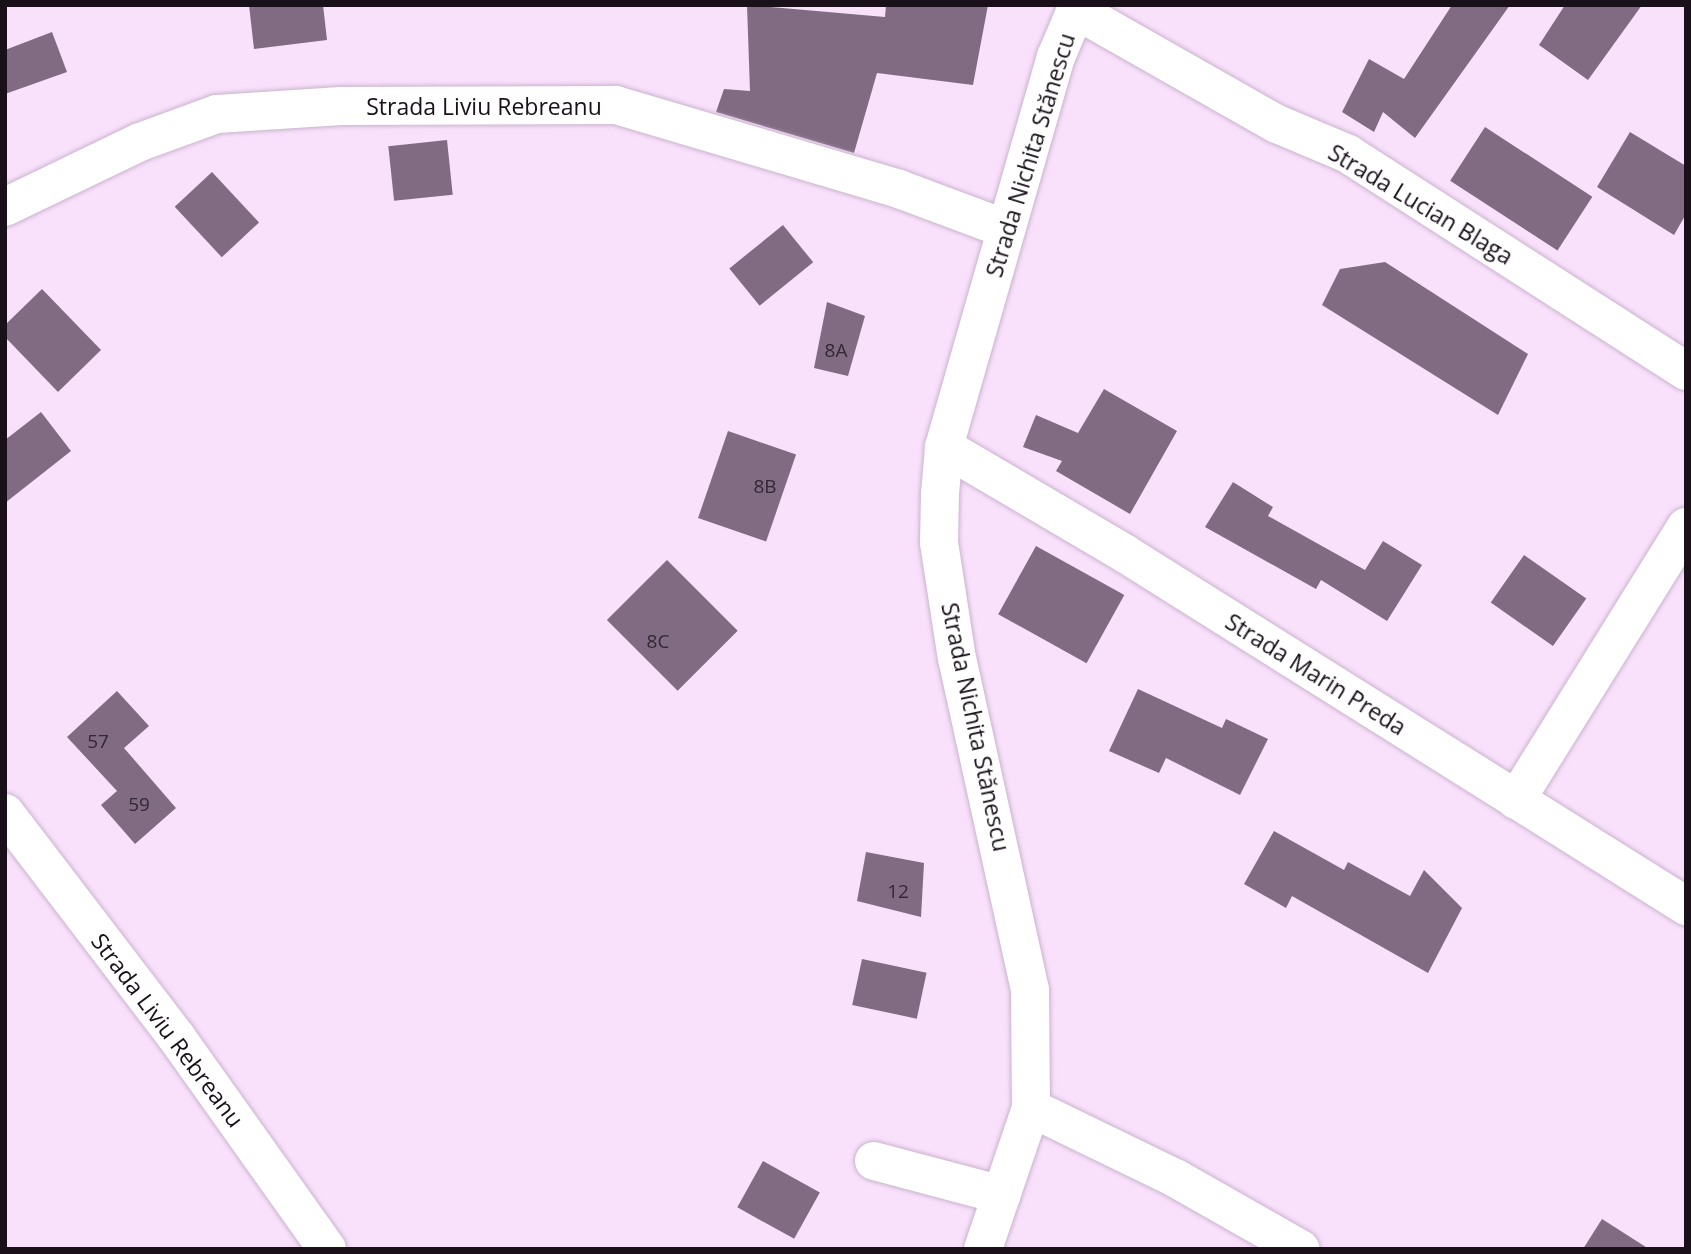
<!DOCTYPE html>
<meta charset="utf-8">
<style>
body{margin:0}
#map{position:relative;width:1691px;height:1254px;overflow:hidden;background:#f9e1fc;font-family:"Open Sans",sans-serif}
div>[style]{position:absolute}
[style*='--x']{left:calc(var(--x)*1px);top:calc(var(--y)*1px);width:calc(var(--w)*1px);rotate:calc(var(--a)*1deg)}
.building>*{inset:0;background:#806b83;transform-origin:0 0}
.roads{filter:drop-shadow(0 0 2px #cab3cd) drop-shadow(0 0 2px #cab3cd)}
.street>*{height:38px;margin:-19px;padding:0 19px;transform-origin:19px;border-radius:19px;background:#fff}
span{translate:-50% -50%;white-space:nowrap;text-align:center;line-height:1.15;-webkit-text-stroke:7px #fff;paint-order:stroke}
.number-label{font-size:19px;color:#332734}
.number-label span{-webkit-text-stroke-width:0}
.street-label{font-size:23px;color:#19101a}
.frame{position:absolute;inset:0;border:7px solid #19101a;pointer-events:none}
</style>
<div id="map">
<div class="building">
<div style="clip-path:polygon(249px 5px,323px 5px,327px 40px,254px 49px)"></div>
<div style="clip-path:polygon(747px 5px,885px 17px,886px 5px,988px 5px,973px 85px,877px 73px,854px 153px,716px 112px,724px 89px,750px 91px)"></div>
<div style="clip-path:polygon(1452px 5px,1510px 5px,1415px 138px,1383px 112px,1374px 132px,1342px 112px,1369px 59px,1404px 79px)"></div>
<div style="clip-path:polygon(1565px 5px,1642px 5px,1588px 80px,1539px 45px)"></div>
<div style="clip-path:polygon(52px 32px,67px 72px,5px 94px,5px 50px)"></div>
<div style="left:1485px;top:127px;width:128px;height:64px;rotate:33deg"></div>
<div style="clip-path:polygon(1630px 132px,1686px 166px,1686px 214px,1674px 235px,1597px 187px)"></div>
<div style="left:447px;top:140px;width:55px;height:59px;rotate:84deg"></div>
<div style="left:212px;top:172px;width:69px;height:51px;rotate:47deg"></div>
<div style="left:783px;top:225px;width:48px;height:69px;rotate:51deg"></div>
<div style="clip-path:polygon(1385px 262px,1528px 354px,1498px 415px,1322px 305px,1340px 269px)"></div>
<div style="clip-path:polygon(42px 289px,101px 350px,58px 392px,5px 337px,5px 325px)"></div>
<div style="clip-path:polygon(827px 302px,865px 316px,848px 376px,814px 368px)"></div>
<div style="clip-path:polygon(1104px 389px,1177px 431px,1130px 514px,1056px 471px,1062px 461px,1023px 447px,1036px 415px,1078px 433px)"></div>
<div style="clip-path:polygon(41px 412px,71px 451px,5px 503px,5px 440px)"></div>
<div style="left:728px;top:431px;width:72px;height:92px;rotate:19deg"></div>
<div style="clip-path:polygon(1233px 482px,1273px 507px,1268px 516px,1365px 570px,1383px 541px,1422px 565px,1387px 621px,1321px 580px,1316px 589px,1205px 527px)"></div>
<div style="left:1036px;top:546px;width:101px;height:78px;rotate:29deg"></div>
<div style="left:1524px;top:555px;width:76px;height:58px;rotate:35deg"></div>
<div style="left:667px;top:560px;width:100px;height:85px;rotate:45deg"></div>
<div style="clip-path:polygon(1138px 689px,1222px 728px,1226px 719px,1268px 739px,1240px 795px,1166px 758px,1159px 773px,1109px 751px)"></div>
<div style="clip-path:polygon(117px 691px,149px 726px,124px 748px,176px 808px,135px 844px,101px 805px,117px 791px,67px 737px)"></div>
<div style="clip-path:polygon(1274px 831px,1344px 870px,1348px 862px,1410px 896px,1424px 870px,1462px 908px,1428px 973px,1292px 896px,1286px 908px,1244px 884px)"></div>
<div style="clip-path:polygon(866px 852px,924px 863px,921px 917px,857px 901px)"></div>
<div style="left:862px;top:959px;width:66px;height:47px;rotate:12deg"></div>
<div style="left:763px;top:1161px;width:65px;height:53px;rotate:29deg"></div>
<div style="clip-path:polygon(1602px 1219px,1649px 1249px,1583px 1249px)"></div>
</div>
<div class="roads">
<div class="street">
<div style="--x:1076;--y:10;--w:231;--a:29.6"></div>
<div style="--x:1277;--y:124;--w:77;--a:22.9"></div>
<div style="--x:1348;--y:154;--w:402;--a:32.7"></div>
<div style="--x:5;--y:207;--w:150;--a:-25.7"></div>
<div style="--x:140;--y:142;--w:82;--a:-20"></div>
<div style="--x:217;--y:114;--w:124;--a:-3.7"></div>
<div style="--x:341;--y:106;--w:275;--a:-0.2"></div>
<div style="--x:616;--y:105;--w:295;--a:16.5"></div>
<div style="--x:899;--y:189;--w:114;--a:20.5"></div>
<div style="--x:944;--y:447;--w:209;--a:30.5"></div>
<div style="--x:1124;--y:553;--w:664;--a:32.13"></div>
<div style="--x:1516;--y:800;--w:322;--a:-58.1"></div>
<div style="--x:5;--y:813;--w:283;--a:52.6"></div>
<div style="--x:177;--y:1038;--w:259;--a:54.6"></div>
<div style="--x:1031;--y:1108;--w:162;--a:25.9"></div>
<div style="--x:1177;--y:1179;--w:142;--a:29.6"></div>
<div style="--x:874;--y:1161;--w:132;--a:14.9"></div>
<div style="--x:983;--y:1249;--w:149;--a:-71.2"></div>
<div style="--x:1031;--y:1108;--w:118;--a:-90.5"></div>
<div style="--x:1030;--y:990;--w:339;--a:-102.4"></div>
<div style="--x:957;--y:659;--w:117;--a:-98.8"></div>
<div style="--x:939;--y:543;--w:49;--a:-88.8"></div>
<div style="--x:940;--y:494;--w:47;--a:-85.1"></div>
<div style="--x:944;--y:447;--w:406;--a:-74"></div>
<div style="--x:1056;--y:57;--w:56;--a:-67.1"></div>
</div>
</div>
<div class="number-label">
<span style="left:836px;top:351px">8A</span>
<span style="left:765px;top:487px">8B</span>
<span style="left:658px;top:642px">8C</span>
<span style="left:98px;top:742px">57</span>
<span style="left:139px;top:805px">59</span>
<span style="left:898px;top:892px">12</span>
</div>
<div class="street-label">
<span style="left:484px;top:106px">Strada Liviu Rebreanu</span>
<span style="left:1030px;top:155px;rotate:-73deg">Strada Nichita Stănescu</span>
<span style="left:1421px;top:204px;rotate:31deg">Strada Lucian Blaga</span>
<span style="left:1316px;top:674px;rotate:32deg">Strada Marin Preda</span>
<span style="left:976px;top:727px;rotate:78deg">Strada Nichita Stănescu</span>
<span style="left:168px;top:1030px;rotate:53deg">Strada Liviu Rebreanu</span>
</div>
<div class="frame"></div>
</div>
